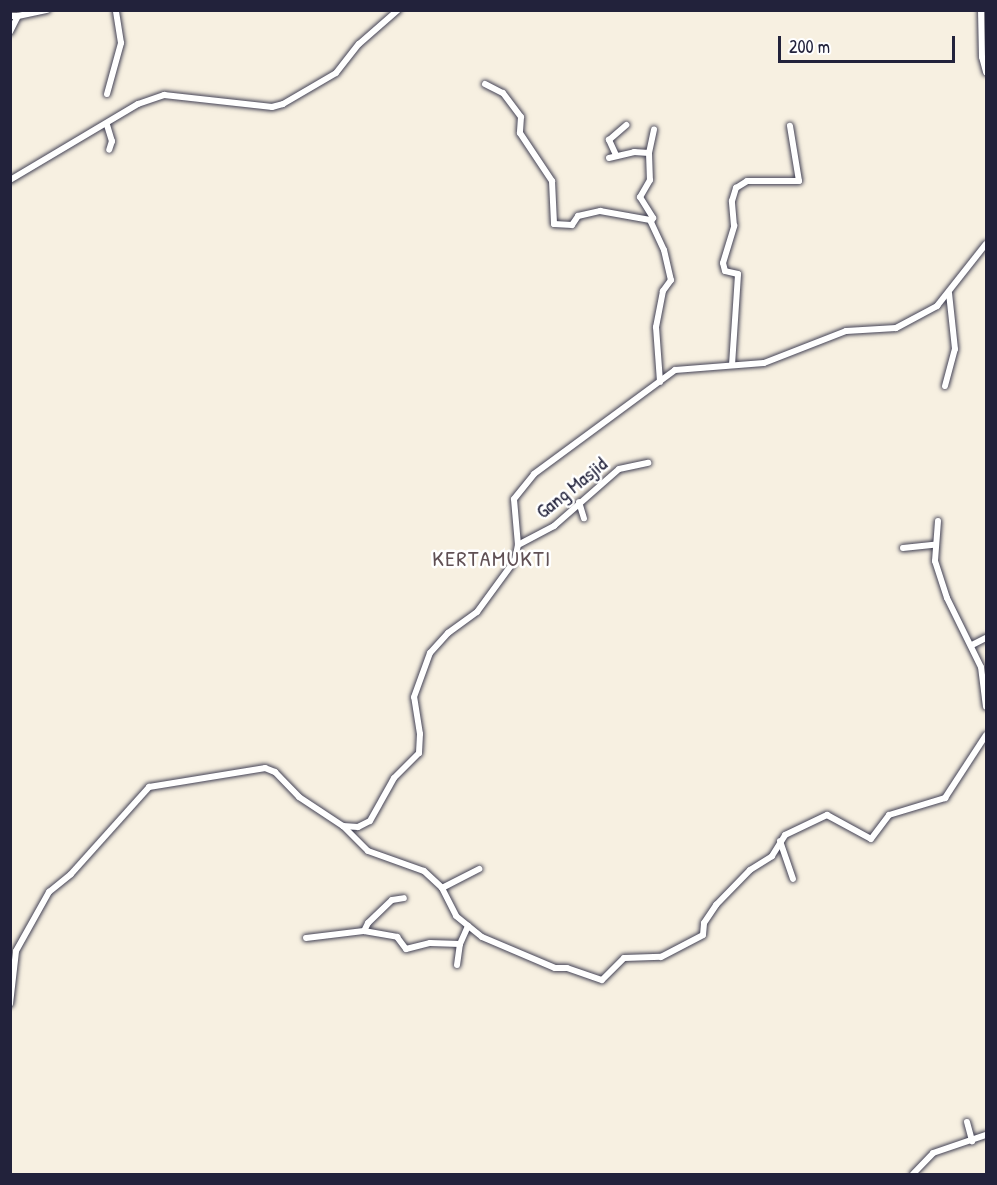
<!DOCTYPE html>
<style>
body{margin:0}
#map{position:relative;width:997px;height:1185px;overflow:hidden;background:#f7f0e1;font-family:"Patrick Hand",sans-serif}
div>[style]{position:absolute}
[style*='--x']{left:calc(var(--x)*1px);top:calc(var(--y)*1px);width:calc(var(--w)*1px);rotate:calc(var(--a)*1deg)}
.roads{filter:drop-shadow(0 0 2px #424154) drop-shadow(0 0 2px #424154)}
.street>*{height:6px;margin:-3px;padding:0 3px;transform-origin:3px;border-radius:3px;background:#fff}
span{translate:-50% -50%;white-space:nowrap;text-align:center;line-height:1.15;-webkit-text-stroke:5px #fff;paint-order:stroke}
.street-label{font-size:20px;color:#22223b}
.quarter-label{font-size:22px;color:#605054;letter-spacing:1.5px}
.frame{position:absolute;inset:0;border:12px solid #22223b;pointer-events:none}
.scale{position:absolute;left:778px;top:36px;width:177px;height:27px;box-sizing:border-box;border:3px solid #22223b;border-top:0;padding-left:8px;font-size:18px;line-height:21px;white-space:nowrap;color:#22223b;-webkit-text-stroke:4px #fff;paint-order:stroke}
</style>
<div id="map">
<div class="roads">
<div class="street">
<div style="--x:981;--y:10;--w:47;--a:88.8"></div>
<div style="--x:982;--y:57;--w:16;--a:75"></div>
<div style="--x:10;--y:16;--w:8;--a:0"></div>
<div style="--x:18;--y:16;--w:18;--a:117"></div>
<div style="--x:18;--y:16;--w:30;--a:-12"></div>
<div style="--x:485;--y:84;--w:20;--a:27"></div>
<div style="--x:503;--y:93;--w:30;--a:53"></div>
<div style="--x:521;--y:117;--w:16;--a:94"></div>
<div style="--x:520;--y:133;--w:58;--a:56.3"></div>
<div style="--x:552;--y:181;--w:43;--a:87.3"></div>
<div style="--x:554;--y:224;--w:18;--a:3"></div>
<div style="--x:572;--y:225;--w:11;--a:-56"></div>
<div style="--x:578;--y:216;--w:23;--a:-13"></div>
<div style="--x:600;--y:211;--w:51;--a:10.2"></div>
<div style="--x:650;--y:220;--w:33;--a:65"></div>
<div style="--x:664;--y:250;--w:31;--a:77"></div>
<div style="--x:671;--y:280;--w:14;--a:126"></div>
<div style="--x:663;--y:291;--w:37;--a:101"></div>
<div style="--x:656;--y:327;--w:55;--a:85.8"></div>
<div style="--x:107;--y:94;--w:53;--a:-74.6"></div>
<div style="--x:121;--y:43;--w:33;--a:-99"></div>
<div style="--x:107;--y:125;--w:17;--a:73"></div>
<div style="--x:112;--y:141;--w:9;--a:108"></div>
<div style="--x:649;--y:153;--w:24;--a:-78"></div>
<div style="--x:616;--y:155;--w:17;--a:-115"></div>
<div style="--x:609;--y:140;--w:23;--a:-41"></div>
<div style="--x:609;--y:158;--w:26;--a:-13"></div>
<div style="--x:634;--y:152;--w:15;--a:4"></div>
<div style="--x:649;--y:153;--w:27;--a:88"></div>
<div style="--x:650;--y:180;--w:20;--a:120"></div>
<div style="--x:640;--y:197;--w:25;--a:58"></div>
<div style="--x:653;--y:218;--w:4;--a:117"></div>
<div style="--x:10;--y:180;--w:149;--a:-30.7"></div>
<div style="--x:138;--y:104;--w:28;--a:-19"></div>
<div style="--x:164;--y:95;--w:109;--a:6.3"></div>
<div style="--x:272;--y:107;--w:11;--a:-15"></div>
<div style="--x:283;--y:104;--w:61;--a:-30.3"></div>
<div style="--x:336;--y:73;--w:37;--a:-52"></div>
<div style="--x:359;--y:44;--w:52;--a:-41.1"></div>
<div style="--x:732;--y:365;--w:91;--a:-86.2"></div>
<div style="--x:738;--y:274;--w:13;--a:-167"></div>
<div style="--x:725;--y:271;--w:8;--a:-104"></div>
<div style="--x:723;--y:263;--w:39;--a:-73"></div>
<div style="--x:734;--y:226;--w:25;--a:-95"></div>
<div style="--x:732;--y:201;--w:14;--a:-73"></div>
<div style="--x:736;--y:188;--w:13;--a:-32"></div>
<div style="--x:747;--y:181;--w:52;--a:0"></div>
<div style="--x:799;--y:181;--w:56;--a:-99.3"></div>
<div style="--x:945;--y:386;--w:38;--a:-75"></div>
<div style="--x:955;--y:349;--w:56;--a:-96.1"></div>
<div style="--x:579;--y:502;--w:17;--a:73"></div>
<div style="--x:938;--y:521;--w:40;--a:94.3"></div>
<div style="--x:935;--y:561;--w:39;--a:72"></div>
<div style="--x:947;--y:598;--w:77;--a:63.8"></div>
<div style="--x:981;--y:667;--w:40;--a:82.9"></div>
<div style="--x:518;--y:545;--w:41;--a:-27.8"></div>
<div style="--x:554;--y:526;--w:86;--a:-41.2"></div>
<div style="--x:619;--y:469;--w:30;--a:-12"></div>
<div style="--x:903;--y:548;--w:31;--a:-6"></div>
<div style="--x:972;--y:645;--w:16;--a:-27"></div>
<div style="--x:343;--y:826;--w:35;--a:45"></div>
<div style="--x:368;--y:851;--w:59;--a:19.7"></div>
<div style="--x:424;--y:871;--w:25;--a:43"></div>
<div style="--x:442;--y:888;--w:31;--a:63"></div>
<div style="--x:456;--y:916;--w:33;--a:39"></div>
<div style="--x:482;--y:937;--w:79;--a:23"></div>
<div style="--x:555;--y:968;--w:12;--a:0"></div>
<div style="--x:567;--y:968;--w:37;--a:19"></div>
<div style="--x:602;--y:980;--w:31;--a:-45"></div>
<div style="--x:624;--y:958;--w:37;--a:-2"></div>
<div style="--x:661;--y:957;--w:47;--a:-27.6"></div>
<div style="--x:703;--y:935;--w:12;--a:-85"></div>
<div style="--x:704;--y:923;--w:22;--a:-56"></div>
<div style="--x:716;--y:905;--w:49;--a:-45.8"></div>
<div style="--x:750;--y:870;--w:26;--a:-32"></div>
<div style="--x:772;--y:856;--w:25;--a:-58"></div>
<div style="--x:785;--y:835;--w:47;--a:-25.5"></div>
<div style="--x:827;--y:815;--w:50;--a:28.6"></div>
<div style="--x:871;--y:839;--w:30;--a:-53"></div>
<div style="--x:889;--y:815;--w:59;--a:-16.9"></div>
<div style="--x:945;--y:798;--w:75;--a:-56.9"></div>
<div style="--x:780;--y:841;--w:40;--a:71.1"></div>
<div style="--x:442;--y:888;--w:42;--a:-27.2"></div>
<div style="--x:364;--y:931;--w:9;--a:-63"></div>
<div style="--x:368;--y:923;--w:33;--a:-44"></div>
<div style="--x:392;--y:900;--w:12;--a:-9"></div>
<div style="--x:306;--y:938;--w:58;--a:-6.9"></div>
<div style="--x:364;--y:931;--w:34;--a:10"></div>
<div style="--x:397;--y:937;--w:15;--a:53"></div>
<div style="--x:406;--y:949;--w:25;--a:-14"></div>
<div style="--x:430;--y:943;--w:30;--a:2"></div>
<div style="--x:457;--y:965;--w:21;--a:-82"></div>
<div style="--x:460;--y:944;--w:20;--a:-66"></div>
<div style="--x:10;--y:1004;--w:53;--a:-83.5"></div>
<div style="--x:16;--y:951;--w:68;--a:-60.8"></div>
<div style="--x:49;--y:892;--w:28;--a:-39"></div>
<div style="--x:71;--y:874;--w:117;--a:-48.1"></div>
<div style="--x:149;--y:787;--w:118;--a:-9.3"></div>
<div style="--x:265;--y:768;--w:11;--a:22"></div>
<div style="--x:275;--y:772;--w:35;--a:46"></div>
<div style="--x:299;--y:797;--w:53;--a:33.4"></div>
<div style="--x:343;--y:826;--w:15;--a:4"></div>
<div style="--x:358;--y:827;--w:13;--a:-27"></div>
<div style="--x:370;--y:821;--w:49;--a:-60.8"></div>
<div style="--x:394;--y:778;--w:35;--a:-45"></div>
<div style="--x:419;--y:753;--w:19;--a:-87"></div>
<div style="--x:420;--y:734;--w:37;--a:-99"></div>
<div style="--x:414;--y:697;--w:47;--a:-70"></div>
<div style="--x:430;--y:653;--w:27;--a:-48"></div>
<div style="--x:448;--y:633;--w:36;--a:-36"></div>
<div style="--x:477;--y:612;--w:64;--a:-53.8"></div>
<div style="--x:515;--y:560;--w:15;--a:-79"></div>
<div style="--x:518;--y:545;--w:46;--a:-95"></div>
<div style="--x:514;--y:499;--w:32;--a:-51"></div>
<div style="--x:534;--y:474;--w:175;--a:-36.4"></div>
<div style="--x:675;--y:370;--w:89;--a:-4.5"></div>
<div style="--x:764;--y:363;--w:88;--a:-21.3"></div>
<div style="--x:846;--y:331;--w:50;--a:-3.4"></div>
<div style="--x:896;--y:328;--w:47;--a:-28.2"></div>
<div style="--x:937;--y:306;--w:79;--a:-51.7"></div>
<div style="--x:967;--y:1122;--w:20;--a:75"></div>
<div style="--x:913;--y:1174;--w:29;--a:-46"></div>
<div style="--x:933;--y:1153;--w:56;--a:-18.8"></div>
</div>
</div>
<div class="street-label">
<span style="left:571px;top:487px;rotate:-39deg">Gang Masjid</span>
</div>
<div class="quarter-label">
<span style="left:492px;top:559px">KERTAMUKTI</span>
</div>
<div class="frame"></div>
<div class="scale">200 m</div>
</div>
